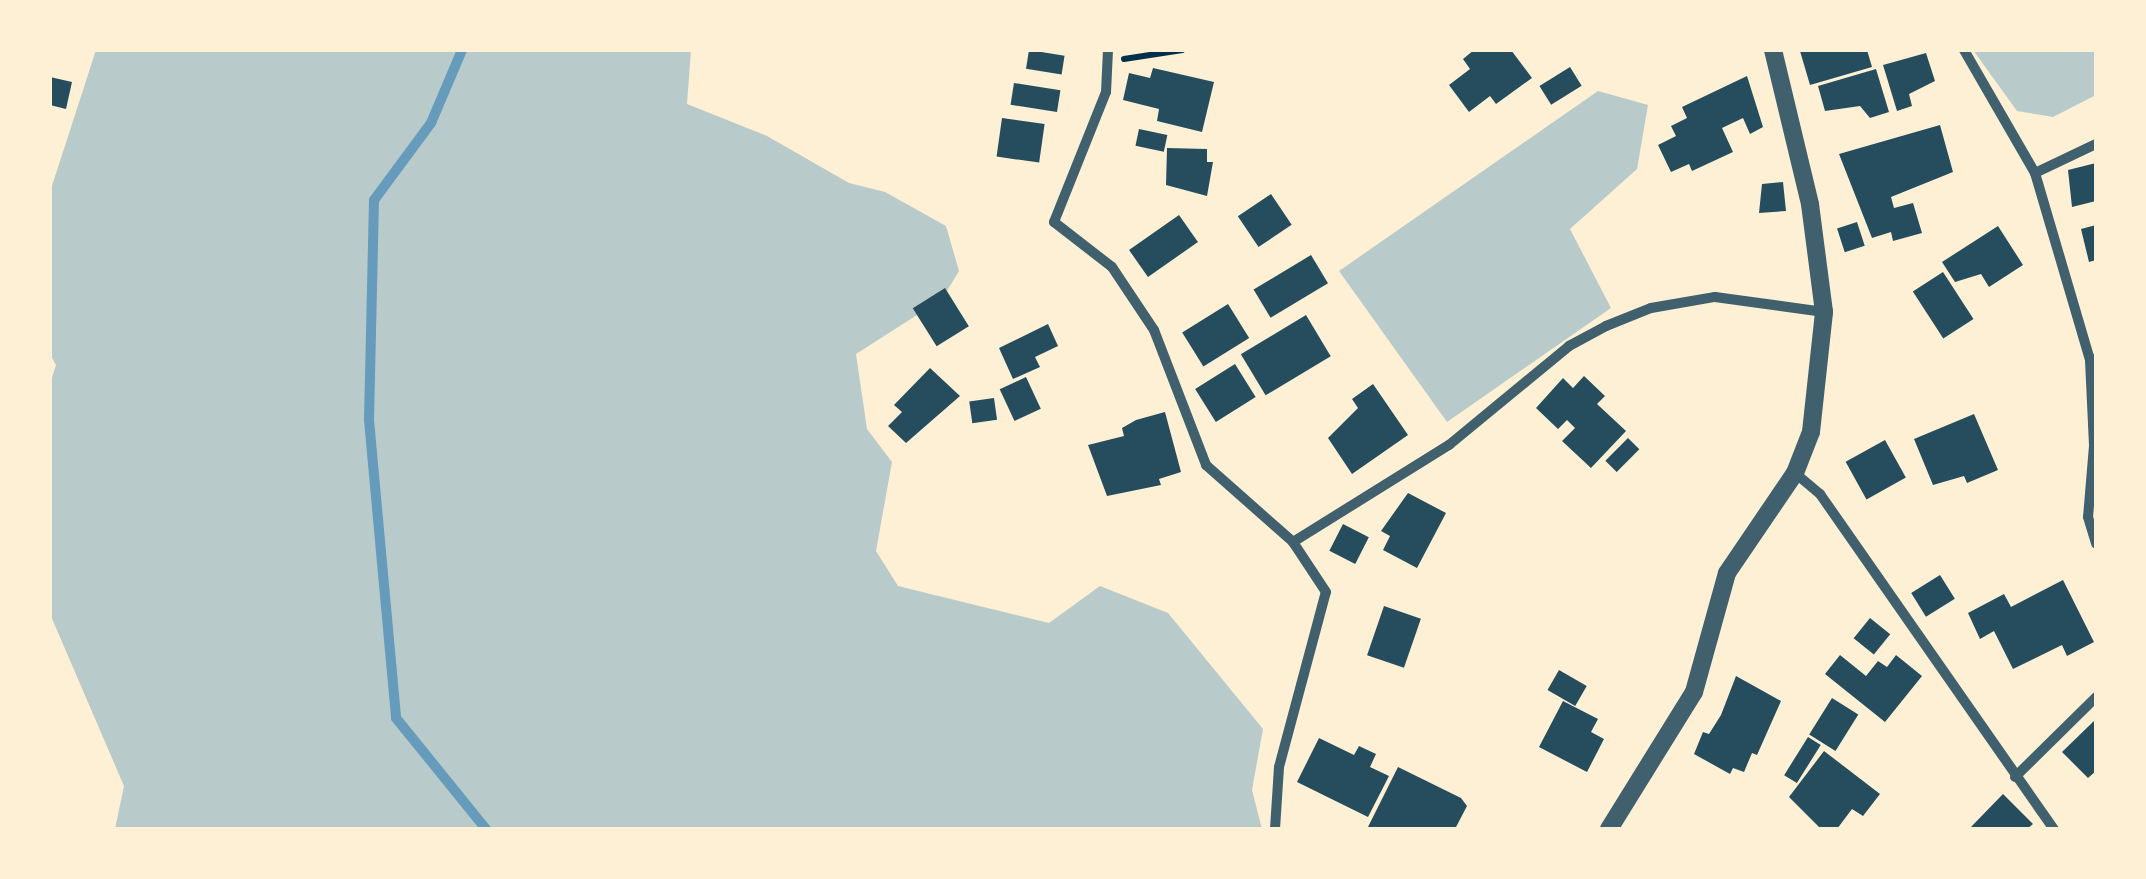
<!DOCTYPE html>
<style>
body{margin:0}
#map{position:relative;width:2146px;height:879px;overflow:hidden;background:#fdf0d5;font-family:"Exo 2",sans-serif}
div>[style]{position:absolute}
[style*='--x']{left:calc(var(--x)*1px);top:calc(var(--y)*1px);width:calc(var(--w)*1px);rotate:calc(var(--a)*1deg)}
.green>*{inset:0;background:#b9caca}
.stream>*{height:10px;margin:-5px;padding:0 5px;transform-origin:5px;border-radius:5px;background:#669bbc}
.building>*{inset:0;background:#264d5e;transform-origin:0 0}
.path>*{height:6px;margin:-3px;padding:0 3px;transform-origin:3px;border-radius:3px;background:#003049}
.minor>*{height:10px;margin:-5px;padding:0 5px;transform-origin:5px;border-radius:5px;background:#3f606c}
.tertiary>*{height:18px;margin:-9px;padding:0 9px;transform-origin:9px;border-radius:9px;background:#3f606c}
span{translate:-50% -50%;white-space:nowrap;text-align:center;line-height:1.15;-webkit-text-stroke:8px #fdf0d5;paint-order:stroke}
.frame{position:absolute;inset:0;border:52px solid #fdf0d5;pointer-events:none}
</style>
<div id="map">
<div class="green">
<div style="clip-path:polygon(96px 50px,691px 50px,687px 104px,767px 136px,849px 183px,885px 192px,946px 226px,959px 271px,942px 299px,856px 354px,867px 429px,892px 462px,876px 551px,898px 586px,1049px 623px,1100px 586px,1168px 613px,1263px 729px,1252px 790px,1262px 829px,115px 829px,124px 786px,50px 614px,50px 384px,56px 365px,50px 354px,50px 192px)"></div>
<div style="clip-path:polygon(1973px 50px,2096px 50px,2096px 95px,2053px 117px,2017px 111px)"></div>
<div style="clip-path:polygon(1598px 91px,1648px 105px,1637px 169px,1570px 229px,1611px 308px,1447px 422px,1339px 271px)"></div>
</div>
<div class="stream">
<div style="--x:462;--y:50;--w:79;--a:113"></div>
<div style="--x:431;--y:123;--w:96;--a:126.5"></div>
<div style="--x:374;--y:200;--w:220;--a:91.3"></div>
<div style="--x:369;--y:420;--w:299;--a:84.8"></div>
<div style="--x:396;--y:718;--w:143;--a:51"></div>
</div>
<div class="building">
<div style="left:1029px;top:50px;width:36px;height:19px;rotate:9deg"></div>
<div style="clip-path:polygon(1474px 50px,1511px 50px,1532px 78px,1496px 104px,1490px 96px,1469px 112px,1449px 85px,1470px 69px,1463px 59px)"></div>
<div style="clip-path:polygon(1867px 50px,1872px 67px,1810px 85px,1800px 51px)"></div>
<div style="clip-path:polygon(1926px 53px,1935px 81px,1909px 94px,1912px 106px,1897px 111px,1883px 65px)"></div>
<div style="left:1570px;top:67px;width:22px;height:36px;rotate:58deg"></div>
<div style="clip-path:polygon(1153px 68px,1214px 82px,1202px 132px,1157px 121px,1159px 109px,1123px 100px,1129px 73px,1150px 78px)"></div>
<div style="clip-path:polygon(1876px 69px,1889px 112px,1870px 118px,1860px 106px,1825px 111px,1818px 86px)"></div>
<div style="clip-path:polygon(1747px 76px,1763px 127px,1750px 134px,1743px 118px,1722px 128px,1733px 152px,1692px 171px,1689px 164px,1671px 172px,1658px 145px,1676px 136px,1671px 126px,1687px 118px,1682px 107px)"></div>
<div style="clip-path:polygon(50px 77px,72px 82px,66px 109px,50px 105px)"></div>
<div style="left:1014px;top:83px;width:47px;height:22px;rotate:9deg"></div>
<div style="left:1002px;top:118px;width:43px;height:39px;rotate:8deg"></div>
<div style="clip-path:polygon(1940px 125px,1953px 172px,1891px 197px,1894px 208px,1913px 203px,1922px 233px,1893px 241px,1891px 232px,1872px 238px,1839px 154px)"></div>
<div style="left:1139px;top:129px;width:29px;height:17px;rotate:12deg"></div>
<div style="clip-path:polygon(1167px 148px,1207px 149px,1207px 162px,1213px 162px,1207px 196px,1166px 185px)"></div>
<div style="clip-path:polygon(2096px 163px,2096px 201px,2072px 207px,2068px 170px)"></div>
<div style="clip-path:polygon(1783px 182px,1786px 211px,1759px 213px,1762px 184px)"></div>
<div style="left:1271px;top:194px;width:37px;height:40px;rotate:56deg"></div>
<div style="left:1179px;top:215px;width:33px;height:61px;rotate:55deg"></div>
<div style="left:1857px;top:222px;width:25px;height:21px;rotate:72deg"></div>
<div style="clip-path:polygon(2096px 225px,2096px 260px,2089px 262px,2081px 229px)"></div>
<div style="clip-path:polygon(1998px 226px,2023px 265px,1989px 287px,1981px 274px,1955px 282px,1942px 262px)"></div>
<div style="left:1311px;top:255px;width:33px;height:67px;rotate:59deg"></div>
<div style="left:1943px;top:272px;width:56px;height:36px;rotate:57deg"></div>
<div style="left:945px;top:288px;width:45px;height:38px;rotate:58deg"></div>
<div style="left:1228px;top:304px;width:40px;height:54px;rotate:58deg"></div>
<div style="left:1306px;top:315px;width:48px;height:76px;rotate:59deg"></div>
<div style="clip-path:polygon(1048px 324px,1058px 346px,1035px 357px,1040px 367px,1013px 379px,999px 348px)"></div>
<div style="left:1235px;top:364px;width:39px;height:47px;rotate:58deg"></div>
<div style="clip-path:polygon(930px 368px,960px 396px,906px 443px,888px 426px,902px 412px,894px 405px)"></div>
<div style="clip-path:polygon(1584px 376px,1605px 396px,1597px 404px,1626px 431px,1591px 468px,1562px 441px,1575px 428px,1567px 420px,1558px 429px,1536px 408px,1563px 378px,1573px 388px)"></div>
<div style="left:1026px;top:377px;width:35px;height:29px;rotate:65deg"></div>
<div style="clip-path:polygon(1373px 384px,1408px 435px,1352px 474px,1328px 438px,1358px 408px,1352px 399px)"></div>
<div style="left:994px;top:398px;width:22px;height:25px;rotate:82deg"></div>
<div style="clip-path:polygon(1165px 412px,1181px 472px,1159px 479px,1161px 485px,1107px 496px,1088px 445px,1124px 436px,1122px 428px,1136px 420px)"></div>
<div style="clip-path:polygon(1974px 414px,1998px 470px,1967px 483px,1964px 476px,1933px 485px,1914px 439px)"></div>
<div style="left:1628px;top:438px;width:16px;height:32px;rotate:45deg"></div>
<div style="left:1885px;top:440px;width:43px;height:45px;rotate:61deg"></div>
<div style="clip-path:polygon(1408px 493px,1446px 513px,1417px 568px,1383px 550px,1390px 536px,1381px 531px)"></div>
<div style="left:1343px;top:524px;width:29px;height:30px;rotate:27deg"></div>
<div style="left:1940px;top:575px;width:28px;height:34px;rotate:58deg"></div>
<div style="clip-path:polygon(2063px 580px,2094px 642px,2067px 656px,2062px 645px,2013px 669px,1994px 631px,1980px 639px,1968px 613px,2004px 594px,2011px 607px)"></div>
<div style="left:1384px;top:606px;width:39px;height:52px;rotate:19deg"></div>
<div style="left:1870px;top:618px;width:26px;height:26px;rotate:39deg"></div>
<div style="clip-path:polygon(1840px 655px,1866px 676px,1878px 661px,1887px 667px,1896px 655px,1922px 676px,1885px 722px,1825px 674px)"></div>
<div style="left:1559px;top:670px;width:32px;height:23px;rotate:30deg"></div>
<div style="clip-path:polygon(1736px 676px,1781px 701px,1757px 755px,1752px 753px,1744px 772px,1733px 768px,1730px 774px,1694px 754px,1703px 732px,1709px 734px,1721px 715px)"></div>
<div style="left:1832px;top:698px;width:31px;height:43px;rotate:32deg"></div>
<div style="clip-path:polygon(1563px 701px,1598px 719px,1591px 732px,1604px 739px,1587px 772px,1539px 747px)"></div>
<div style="clip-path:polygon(2096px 719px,2096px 771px,2088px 778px,2062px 752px)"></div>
<div style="left:1808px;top:737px;width:15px;height:45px;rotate:32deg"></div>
<div style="clip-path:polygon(1319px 738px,1354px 755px,1359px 746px,1376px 754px,1370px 767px,1389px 776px,1368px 817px,1297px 782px)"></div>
<div style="clip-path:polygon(1824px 751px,1880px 794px,1863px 816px,1852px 809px,1837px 829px,1821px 829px,1789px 797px)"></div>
<div style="clip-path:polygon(1398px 767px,1461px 798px,1467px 806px,1455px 829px,1367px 829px)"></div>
<div style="clip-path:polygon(2003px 794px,2033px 824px,2027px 829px,1969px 829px)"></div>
</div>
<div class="path">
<div style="--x:1124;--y:59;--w:59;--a:-8.8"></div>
</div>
<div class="minor">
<div style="--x:1108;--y:50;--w:42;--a:92.7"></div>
<div style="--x:1106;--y:92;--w:140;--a:111.8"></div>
<div style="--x:1054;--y:222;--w:73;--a:37.8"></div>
<div style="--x:1112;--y:267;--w:76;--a:56.3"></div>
<div style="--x:1154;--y:330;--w:145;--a:68.9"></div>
<div style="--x:1206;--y:465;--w:116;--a:41.5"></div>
<div style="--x:1293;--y:542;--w:184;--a:-31.9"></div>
<div style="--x:1449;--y:445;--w:156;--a:-39.5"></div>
<div style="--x:1569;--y:346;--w:42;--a:-28.4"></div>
<div style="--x:1606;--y:326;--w:48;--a:-21.8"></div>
<div style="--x:1651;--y:308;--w:65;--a:-9.8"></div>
<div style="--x:1715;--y:297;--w:110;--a:7.8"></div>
<div style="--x:1964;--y:50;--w:142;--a:60"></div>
<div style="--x:2035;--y:173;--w:195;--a:73.6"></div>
<div style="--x:2035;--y:173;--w:68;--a:-25.4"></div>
<div style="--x:2095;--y:359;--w:5;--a:169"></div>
<div style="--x:2090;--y:360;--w:86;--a:87.3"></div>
<div style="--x:2094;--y:446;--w:71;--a:94.8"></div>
<div style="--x:2088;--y:517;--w:28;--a:73"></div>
<div style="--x:1795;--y:473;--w:33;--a:40"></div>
<div style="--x:1820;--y:494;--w:409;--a:55.1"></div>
<div style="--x:2015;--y:777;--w:114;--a:-44.6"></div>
<div style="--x:1275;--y:829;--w:62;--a:-86.3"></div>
<div style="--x:1279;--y:767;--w:181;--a:-75"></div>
<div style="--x:1326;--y:592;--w:60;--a:-123.4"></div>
</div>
<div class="tertiary">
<div style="--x:1609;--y:829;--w:161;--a:-58.2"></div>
<div style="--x:1694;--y:692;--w:123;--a:-74.5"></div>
<div style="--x:1727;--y:573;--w:121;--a:-55.8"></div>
<div style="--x:1795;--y:473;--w:44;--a:-68.7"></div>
<div style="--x:1811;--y:432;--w:121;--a:-83.8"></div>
<div style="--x:1824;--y:312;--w:109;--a:-97.4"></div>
<div style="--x:1810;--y:204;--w:158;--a:-103.5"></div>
</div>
<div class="frame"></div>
</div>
